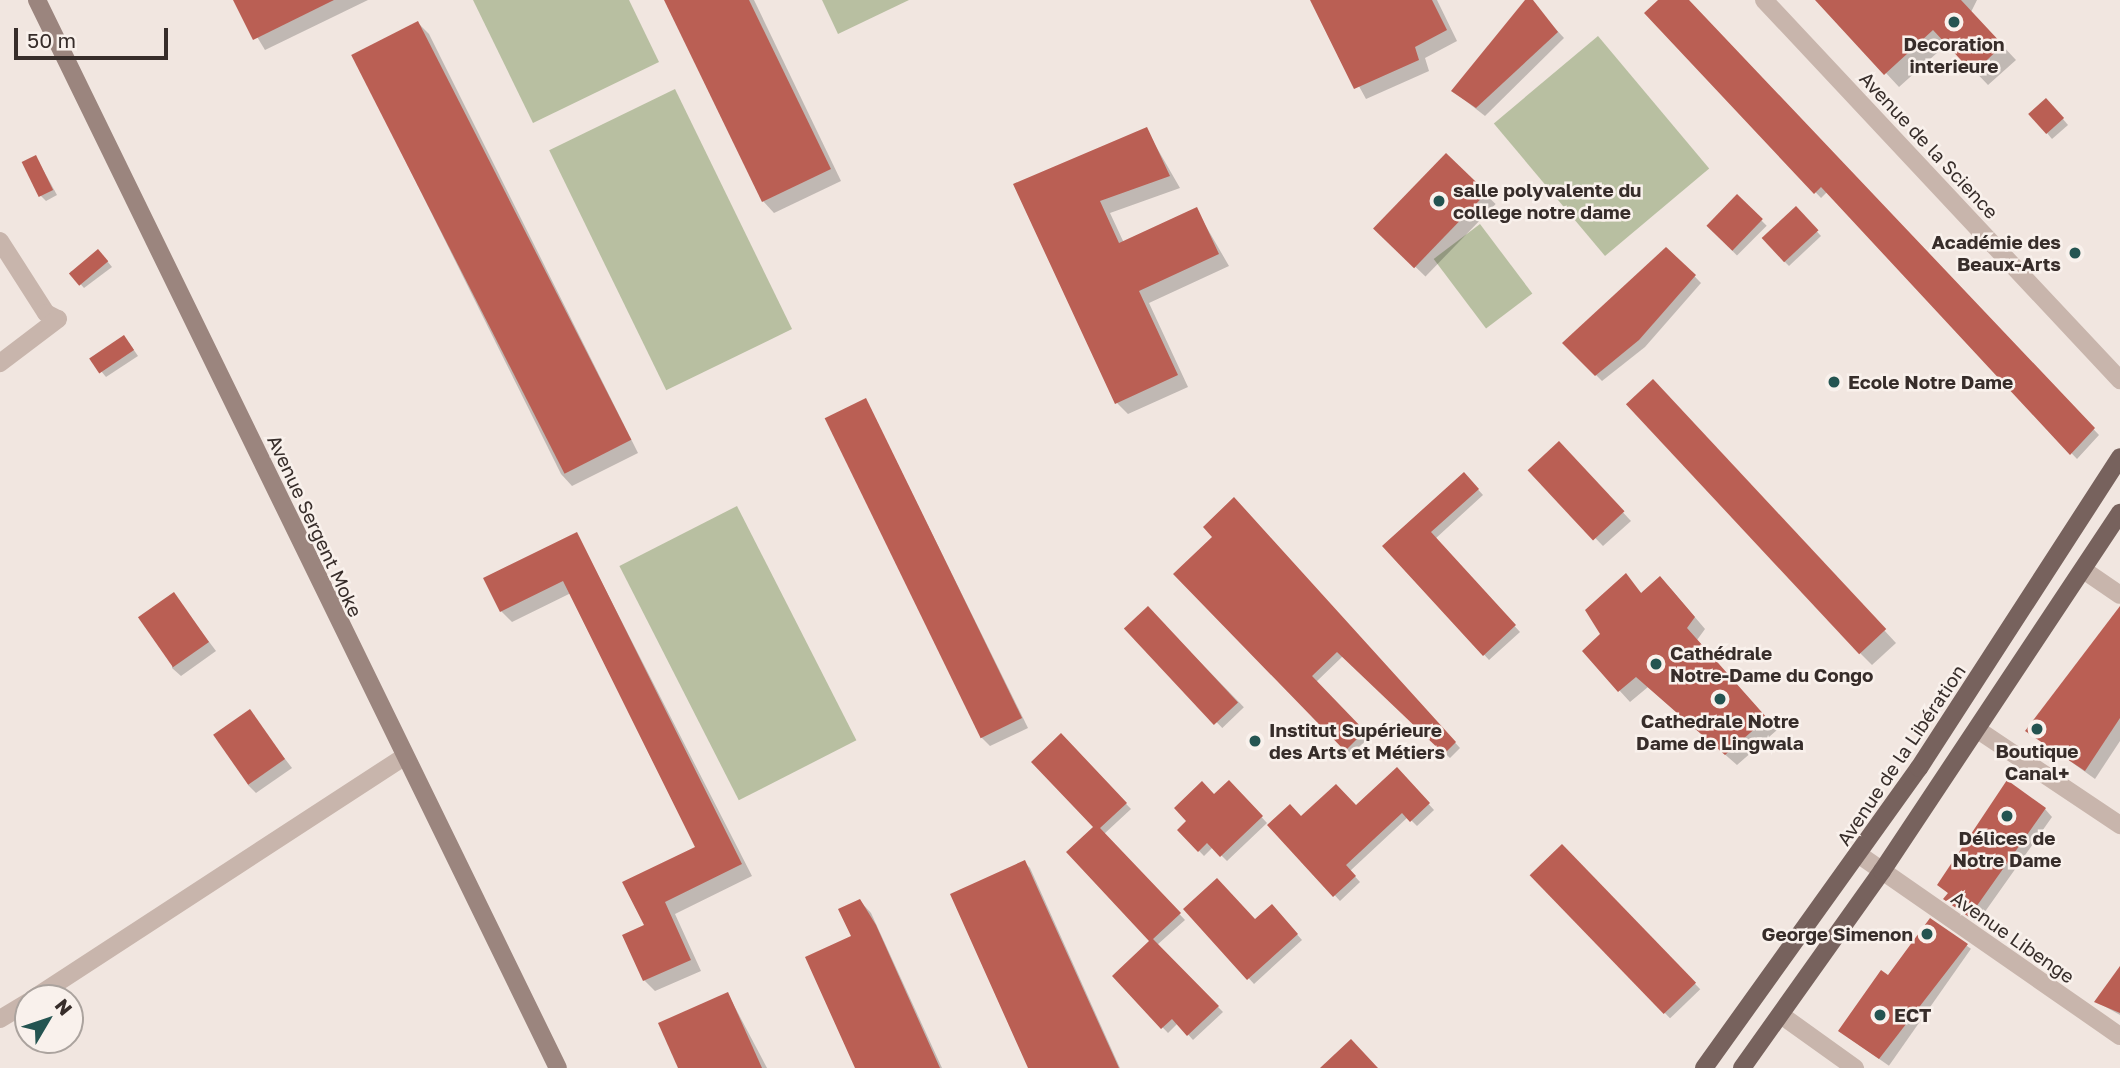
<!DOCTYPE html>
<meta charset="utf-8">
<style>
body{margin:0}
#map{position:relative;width:2120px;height:1068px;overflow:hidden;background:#f1e6e0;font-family:"Golos Text",sans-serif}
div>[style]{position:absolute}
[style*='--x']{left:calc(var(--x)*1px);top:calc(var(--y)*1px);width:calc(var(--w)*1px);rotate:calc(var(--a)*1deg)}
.green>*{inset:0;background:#b8bfa1;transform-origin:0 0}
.shadow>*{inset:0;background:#0003;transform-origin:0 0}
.building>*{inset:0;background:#ba5f54;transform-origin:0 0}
.street>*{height:18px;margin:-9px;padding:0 9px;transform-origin:9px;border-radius:9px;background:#c8b5ac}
.secondary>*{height:18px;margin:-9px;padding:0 9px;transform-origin:9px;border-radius:9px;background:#9b857e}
.primary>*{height:18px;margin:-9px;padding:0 9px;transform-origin:9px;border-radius:9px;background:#77625d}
.dots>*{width:19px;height:19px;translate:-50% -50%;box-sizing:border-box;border:4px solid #f9f1ec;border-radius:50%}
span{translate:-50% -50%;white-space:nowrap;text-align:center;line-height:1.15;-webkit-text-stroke:5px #f9f1ec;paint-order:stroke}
.poi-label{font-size:19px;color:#372d2a;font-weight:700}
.left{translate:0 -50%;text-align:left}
.right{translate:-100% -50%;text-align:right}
.street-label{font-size:19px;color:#372d2a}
.north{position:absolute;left:14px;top:984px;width:70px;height:70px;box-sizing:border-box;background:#f9f1ec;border:2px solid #aba39e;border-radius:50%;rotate:51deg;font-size:19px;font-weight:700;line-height:28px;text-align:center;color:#372d2a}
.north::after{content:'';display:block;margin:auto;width:24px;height:32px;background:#245451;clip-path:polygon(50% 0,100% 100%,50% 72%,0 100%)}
.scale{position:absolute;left:14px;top:28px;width:154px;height:32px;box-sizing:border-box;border:4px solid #372d2a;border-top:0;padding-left:9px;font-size:21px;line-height:24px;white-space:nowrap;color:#372d2a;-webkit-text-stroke:5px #f9f1ec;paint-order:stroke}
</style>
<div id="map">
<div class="green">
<div style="clip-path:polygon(473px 0,629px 0,659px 62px,533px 123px)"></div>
<div style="clip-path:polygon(822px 0,909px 0,838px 34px)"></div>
<div style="left:1598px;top:36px;width:173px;height:136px;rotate:50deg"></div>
<div style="left:675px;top:89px;width:267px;height:140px;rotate:64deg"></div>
<div style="left:1480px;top:224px;width:87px;height:58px;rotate:53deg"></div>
<div style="left:737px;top:506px;width:263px;height:132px;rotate:63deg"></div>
</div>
<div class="shadow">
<div style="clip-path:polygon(235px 0,368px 0,265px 50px)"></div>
<div style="clip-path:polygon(666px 0,754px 0,841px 181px,774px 213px,763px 201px)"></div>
<div style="clip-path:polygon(1312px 0,1437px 0,1457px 41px,1425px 58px,1429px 71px,1366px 99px)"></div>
<div style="clip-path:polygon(1529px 0,1564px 38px,1485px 116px,1453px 91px)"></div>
<div style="clip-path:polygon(1660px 0,1687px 0,2099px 435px,2077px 459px,1827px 192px,1821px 198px,1647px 13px)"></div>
<div style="clip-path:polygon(1818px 0,1977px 0,1971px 12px,2016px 60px,1988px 85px,1948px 43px,1899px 87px)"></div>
<div style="clip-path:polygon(418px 23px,429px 34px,638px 453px,572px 486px,561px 474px,353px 55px)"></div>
<div style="clip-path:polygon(2052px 106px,2068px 125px,2052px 139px,2047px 133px)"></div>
<div style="clip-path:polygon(1146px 129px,1180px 188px,1110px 213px,1124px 243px,1196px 209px,1229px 266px,1149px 303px,1188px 387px,1128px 414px,1117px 403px,1015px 185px)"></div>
<div style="left:1446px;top:156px;width:69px;height:101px;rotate:44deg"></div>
<div style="clip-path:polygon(36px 157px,57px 195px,46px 201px,41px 196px)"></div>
<div style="left:1737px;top:196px;width:42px;height:42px;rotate:45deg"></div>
<div style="clip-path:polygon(1796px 209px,1821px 236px,1789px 266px,1783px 260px)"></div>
<div style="clip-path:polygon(1667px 248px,1701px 283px,1645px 347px,1602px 381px,1564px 343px)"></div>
<div style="clip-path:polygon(103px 256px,112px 267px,84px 288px,70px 272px)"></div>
<div style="clip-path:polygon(129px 343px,138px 356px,106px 377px,101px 371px)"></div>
<div style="clip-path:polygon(1664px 393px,1896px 643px,1872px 665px,1861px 654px)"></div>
<div style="clip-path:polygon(866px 400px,1028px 728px,990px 746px,982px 738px)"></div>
<div style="clip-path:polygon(1567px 452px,1631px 521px,1603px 546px,1531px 471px)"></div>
<div style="clip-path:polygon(1464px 474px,1483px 495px,1435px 539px,1520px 632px,1489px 660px,1384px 546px)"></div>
<div style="clip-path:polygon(1234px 500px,1460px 748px,1450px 758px,1343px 656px,1316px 682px,1369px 738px,1351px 754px,1176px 574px,1215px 537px)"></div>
<div style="clip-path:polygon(577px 534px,752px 876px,675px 914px,701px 971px,655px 991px,644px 980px,646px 926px,697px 848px,571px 593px,512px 622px,501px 611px)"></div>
<div style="clip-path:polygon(1626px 576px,1642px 594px,1660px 578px,1671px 589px,1705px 629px,1697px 640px,1777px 730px,1737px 765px,1648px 687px,1630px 702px,1619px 690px,1602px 634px)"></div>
<div style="clip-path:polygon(174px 595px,216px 651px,181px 676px,172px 668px)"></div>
<div style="clip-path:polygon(2120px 607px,2120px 741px,2095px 779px,2027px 730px)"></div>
<div style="left:1148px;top:608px;width:138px;height:30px;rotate:46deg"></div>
<div style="clip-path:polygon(249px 712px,292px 768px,256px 793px,248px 785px)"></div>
<div style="clip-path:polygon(1061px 736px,1131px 809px,1104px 834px,1185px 920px,1157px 945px,1223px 1012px,1193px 1040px,1178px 1023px,1168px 1033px,1114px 977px,1152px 941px,1095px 827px)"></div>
<div style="clip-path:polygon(1397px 769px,1434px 810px,1417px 826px,1408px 817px,1350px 871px,1360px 882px,1340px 901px,1270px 825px,1356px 807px)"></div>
<div style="clip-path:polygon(1229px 782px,1267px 823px,1227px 861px,1213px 847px,1204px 856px,1179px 830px)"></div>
<div style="clip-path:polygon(2045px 809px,2052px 817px,1977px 923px,1945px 899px,1949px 894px,1939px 885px)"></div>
<div style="left:1562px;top:846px;width:199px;height:42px;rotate:46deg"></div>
<div style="clip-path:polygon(1024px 862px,1030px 868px,1120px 1068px,1030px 1068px)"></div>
<div style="clip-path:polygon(860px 901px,871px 913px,942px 1068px,857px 1068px,853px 937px)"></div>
<div style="clip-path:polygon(1272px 906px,1302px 940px,1254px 984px,1185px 909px,1255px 921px)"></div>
<div style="left:1930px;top:920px;width:50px;height:143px;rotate:35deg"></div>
<div style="clip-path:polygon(2120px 969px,2120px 1015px,2097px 1002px)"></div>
<div style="clip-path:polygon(728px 994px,767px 1068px,680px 1068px)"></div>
</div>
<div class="building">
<div style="clip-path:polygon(233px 0,334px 0,253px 40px)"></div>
<div style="clip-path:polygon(664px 0,749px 0,831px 169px,762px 202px)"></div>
<div style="clip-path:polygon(1310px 0,1432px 0,1447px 30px,1415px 47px,1419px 60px,1354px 89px)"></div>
<div style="clip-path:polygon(1525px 0,1533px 0,1558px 32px,1476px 108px,1451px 91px)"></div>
<div style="clip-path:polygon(1658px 0,1689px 0,2095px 428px,2070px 455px,1821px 187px,1814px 194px,1644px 13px)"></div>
<div style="clip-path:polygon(1815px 0,1961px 0,2003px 45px,1973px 73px,1933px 30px,1884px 75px)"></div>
<div style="left:418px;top:21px;width:470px;height:75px;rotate:63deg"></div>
<div style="left:2046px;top:98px;width:27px;height:24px;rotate:48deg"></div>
<div style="clip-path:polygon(1147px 127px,1170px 176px,1100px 201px,1119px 243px,1197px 207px,1219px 254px,1139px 291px,1178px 375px,1115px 404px,1013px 184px)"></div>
<div style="left:1446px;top:153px;width:57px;height:105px;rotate:44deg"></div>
<div style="left:36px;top:155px;width:39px;height:16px;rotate:64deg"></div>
<div style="left:1737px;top:194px;width:36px;height:44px;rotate:44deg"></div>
<div style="left:1796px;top:206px;width:33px;height:47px;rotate:47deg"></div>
<div style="clip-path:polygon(1666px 247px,1696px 275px,1639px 340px,1595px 376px,1562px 343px)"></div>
<div style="left:98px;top:249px;width:16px;height:38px;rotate:50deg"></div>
<div style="left:124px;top:335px;width:18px;height:42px;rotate:56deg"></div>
<div style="left:1653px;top:379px;width:342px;height:37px;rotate:47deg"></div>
<div style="left:866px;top:398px;width:356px;height:46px;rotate:64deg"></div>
<div style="left:1559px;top:441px;width:96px;height:43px;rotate:47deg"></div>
<div style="clip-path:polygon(1464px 472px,1479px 489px,1431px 532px,1516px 625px,1483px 656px,1382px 546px)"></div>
<div style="clip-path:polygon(1234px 497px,1456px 742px,1444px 754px,1337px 652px,1312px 676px,1365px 731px,1345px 751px,1173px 574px,1212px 537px,1203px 527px)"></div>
<div style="clip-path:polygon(577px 532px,742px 864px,665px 902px,691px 960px,643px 981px,622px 935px,644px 925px,622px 882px,695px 847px,563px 581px,500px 612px,483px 578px)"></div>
<div style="clip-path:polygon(1626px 573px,1641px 593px,1660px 576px,1695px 617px,1687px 628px,1767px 718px,1725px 755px,1636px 677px,1618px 692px,1582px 651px,1600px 634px,1585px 610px)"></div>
<div style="left:174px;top:592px;width:61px;height:44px;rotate:55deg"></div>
<div style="left:1148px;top:606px;width:132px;height:33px;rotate:47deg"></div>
<div style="clip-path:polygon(2120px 606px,2120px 718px,2085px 771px,2025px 731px)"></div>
<div style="left:250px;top:709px;width:61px;height:45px;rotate:55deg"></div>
<div style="clip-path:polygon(1061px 733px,1127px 803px,1100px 828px,1181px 913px,1153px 939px,1219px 1006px,1187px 1036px,1172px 1019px,1161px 1029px,1112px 976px,1149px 941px,1066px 852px,1093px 827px,1031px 762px)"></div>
<div style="clip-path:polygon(1397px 767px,1430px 803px,1410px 822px,1402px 813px,1346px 865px,1356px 876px,1333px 897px,1267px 825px,1290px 804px,1301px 816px,1336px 784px,1356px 805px)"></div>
<div style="clip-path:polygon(1229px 780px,1263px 816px,1220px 857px,1207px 843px,1198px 852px,1177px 830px,1186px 821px,1174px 808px,1202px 781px,1214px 794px)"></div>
<div style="clip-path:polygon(2007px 780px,2046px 808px,1969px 917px,1943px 899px,1948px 893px,1937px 885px)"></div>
<div style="left:1562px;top:844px;width:193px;height:45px;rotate:46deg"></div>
<div style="clip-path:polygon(1025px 860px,1037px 887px,1119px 1068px,1028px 1068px,950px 894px)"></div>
<div style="clip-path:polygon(1217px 878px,1255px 919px,1272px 904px,1298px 934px,1247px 980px,1183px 909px)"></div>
<div style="clip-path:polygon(860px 899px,876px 925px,940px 1068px,855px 1068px,805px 957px,851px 936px,838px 909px)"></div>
<div style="clip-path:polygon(1930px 918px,1968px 944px,1879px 1059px,1838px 1031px,1881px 970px,1888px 975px)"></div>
<div style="clip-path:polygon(2120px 966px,2120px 1013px,2094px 1002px)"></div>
<div style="clip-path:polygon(728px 992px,762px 1068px,678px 1068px,658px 1023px)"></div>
<div style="clip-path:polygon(1351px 1039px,1378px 1068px,1320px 1068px)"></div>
</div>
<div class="street">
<div style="--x:1764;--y:0;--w:521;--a:46.87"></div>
<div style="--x:0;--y:241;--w:85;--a:57.4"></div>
<div style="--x:46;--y:313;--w:13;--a:27"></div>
<div style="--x:58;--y:319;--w:73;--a:142.8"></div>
<div style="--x:2085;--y:571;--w:42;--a:34.4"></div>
<div style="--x:1978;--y:730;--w:171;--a:33.8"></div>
<div style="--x:1858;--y:854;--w:319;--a:34.8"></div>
<div style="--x:34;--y:998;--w:441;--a:-33.1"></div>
<div style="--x:1781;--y:1015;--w:91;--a:35.6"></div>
<div style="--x:0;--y:1019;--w:33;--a:-31"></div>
</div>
<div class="secondary">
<div style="--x:37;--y:0;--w:1188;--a:64"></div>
</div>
<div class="primary">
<div style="--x:1704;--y:1068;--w:369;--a:-54.4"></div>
<div style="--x:1919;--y:768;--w:370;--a:-57.1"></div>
<div style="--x:1742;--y:1068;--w:242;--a:-54.6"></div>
<div style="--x:1882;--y:871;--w:430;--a:-56.4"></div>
</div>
<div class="dots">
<div style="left:1954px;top:22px;background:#245451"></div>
<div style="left:1439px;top:201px;background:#245451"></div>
<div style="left:2075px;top:253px;background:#245451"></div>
<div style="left:1834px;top:382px;background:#245451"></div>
<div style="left:1656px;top:664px;background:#245451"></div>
<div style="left:1720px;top:699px;background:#245451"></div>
<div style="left:2037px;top:729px;background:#245451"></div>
<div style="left:1255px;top:741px;background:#245451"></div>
<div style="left:2007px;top:816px;background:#245451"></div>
<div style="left:1927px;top:934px;background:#245451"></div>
<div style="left:1880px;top:1015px;background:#245451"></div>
</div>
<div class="poi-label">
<span style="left:1954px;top:55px">Decoration<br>interieure</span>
<span class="left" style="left:1453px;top:201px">salle polyvalente du<br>college notre dame</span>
<span class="right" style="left:2061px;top:253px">Académie des<br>Beaux-Arts</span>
<span class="left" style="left:1848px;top:382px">Ecole Notre Dame</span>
<span class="left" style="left:1670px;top:664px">Cathédrale<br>Notre-Dame du Congo</span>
<span style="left:1720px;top:732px">Cathedrale Notre<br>Dame de Lingwala</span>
<span class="left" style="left:1269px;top:741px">Institut Supérieure<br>des Arts et Métiers</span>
<span style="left:2037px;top:762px">Boutique<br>Canal+</span>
<span style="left:2007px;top:849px">Délices de<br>Notre Dame</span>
<span class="right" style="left:1913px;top:934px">George Simenon</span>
<span class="left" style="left:1894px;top:1015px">ECT</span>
</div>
<div class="street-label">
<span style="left:1929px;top:145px;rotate:47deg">Avenue de la Science</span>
<span style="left:315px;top:526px;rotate:65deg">Avenue Sergent Moke</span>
<span style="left:1901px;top:755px;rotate:-56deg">Avenue de la Libération</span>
<span style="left:2013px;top:937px;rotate:35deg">Avenue Libenge</span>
</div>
<div class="north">N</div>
<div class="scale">50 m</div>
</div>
